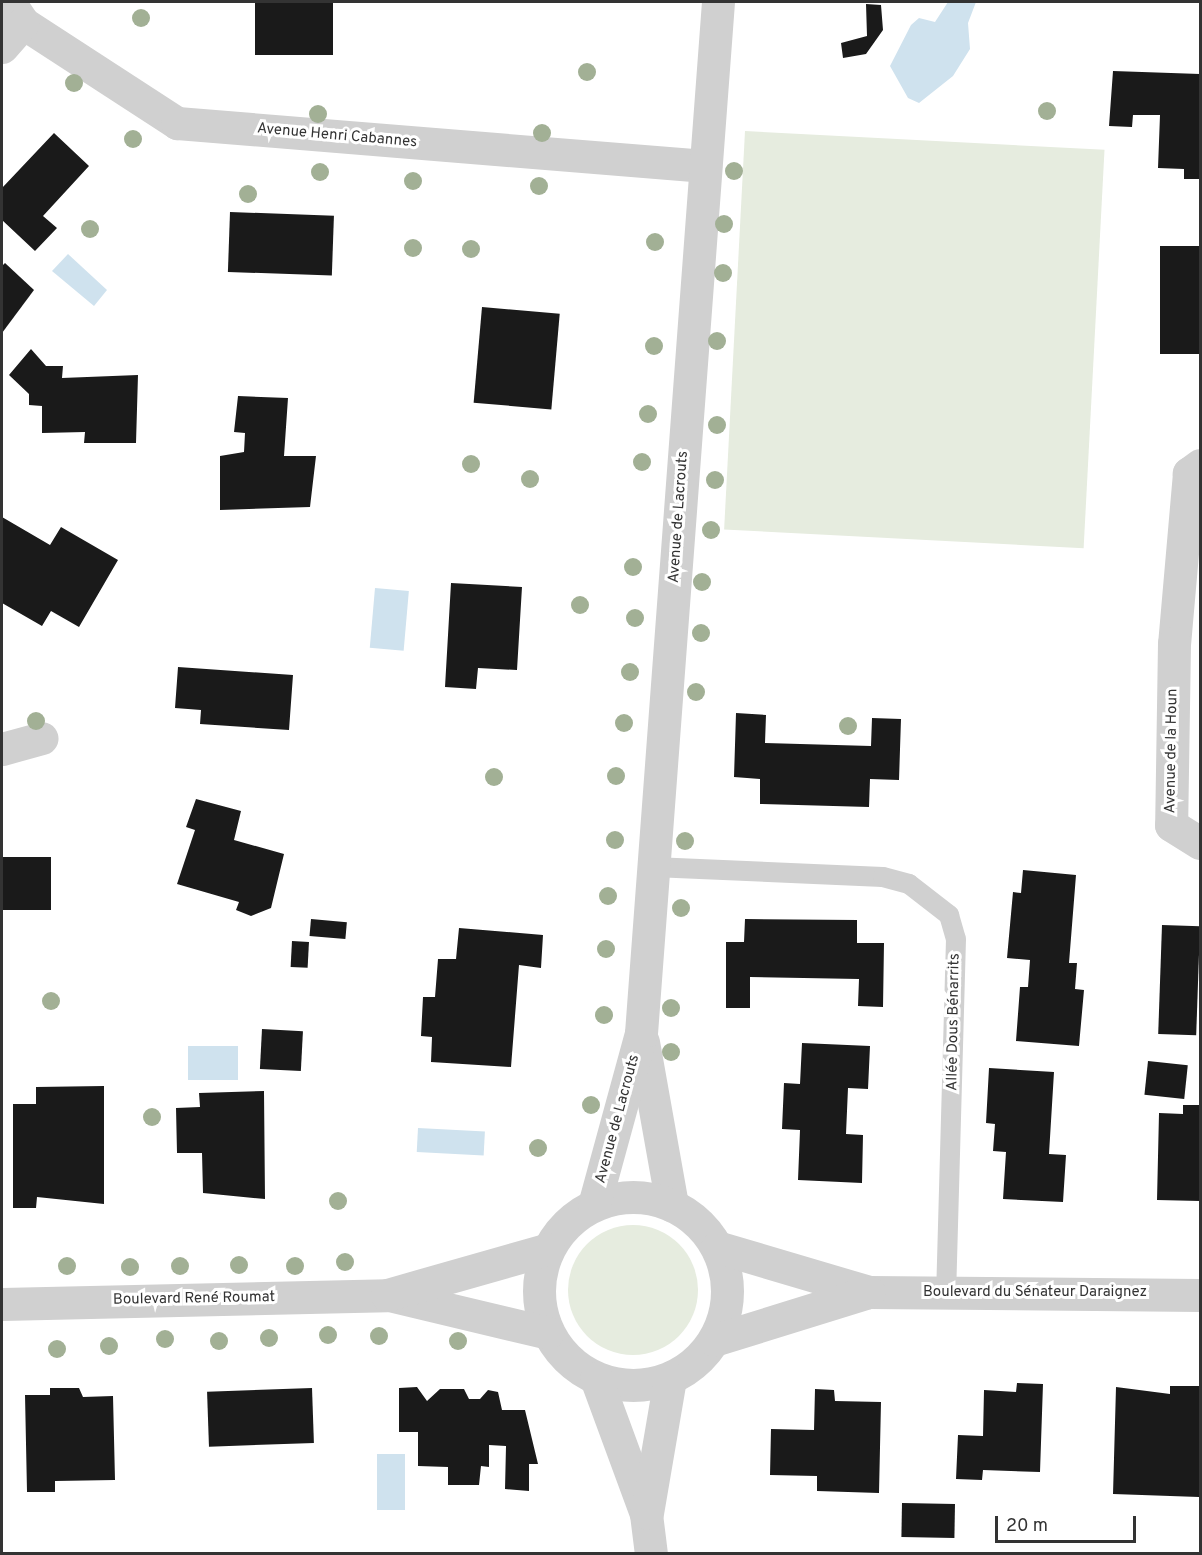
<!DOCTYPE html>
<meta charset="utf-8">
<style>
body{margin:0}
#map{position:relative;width:1202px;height:1555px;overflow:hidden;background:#fff;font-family:Overpass,sans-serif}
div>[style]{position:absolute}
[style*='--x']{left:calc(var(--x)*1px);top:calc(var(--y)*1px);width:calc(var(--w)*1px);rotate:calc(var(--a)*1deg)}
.green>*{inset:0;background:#e6ecdf;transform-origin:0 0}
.round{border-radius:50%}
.water>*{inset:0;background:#cfe2ee;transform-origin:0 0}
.building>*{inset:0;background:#1a1a1a;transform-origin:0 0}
.service>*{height:20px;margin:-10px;padding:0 10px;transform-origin:10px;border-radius:10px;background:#d0d0d0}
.minor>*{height:33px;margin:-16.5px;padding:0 16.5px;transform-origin:16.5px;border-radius:16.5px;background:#d0d0d0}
.tertiary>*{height:33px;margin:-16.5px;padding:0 16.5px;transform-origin:16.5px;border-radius:16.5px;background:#d0d0d0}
.tertiary>.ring{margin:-16.5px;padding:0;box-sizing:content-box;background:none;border:33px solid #d0d0d0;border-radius:50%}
.trees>*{width:18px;height:18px;margin:-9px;border-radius:50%;background:#a2b095}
span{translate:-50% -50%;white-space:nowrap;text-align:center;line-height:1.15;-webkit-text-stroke:6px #fff;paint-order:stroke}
.street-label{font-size:15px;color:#333}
.frame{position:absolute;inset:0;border:3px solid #333;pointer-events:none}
.scale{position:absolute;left:995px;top:1516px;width:141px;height:27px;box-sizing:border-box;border:3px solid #333;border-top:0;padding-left:8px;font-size:18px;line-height:21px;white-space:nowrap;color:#333;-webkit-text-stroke:4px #fff;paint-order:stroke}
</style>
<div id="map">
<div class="green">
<div style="left:745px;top:131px;width:360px;height:399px;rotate:3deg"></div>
<div class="round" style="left:568px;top:1225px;width:130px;height:130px"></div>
</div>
<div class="water">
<div style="clip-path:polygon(948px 2px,976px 2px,968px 23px,970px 49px,953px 76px,919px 103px,908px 98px,890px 66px,911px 25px,919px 18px,935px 22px)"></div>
<div style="clip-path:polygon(68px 254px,107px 290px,94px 306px,52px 271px)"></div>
<div style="left:375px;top:588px;width:34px;height:60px;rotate:5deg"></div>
<div style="left:188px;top:1046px;width:50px;height:34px"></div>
<div style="left:418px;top:1128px;width:67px;height:24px;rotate:3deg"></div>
<div style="left:377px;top:1454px;width:28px;height:56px"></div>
</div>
<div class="building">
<div style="left:255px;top:2px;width:78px;height:53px"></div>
<div style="clip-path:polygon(866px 4px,881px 5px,883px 30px,866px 54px,843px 58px,841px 43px,867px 36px)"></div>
<div style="clip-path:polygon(1113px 71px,1200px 74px,1200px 179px,1184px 179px,1184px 169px,1158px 168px,1160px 115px,1133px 115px,1132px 127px,1109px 126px)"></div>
<div style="clip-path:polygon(54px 133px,89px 166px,43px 216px,57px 228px,35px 251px,2px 220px,2px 188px)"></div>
<div style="left:230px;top:212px;width:104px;height:60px;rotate:2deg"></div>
<div style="left:1160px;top:246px;width:40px;height:108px"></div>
<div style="clip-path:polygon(5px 263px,34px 290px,2px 333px,2px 266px)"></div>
<div style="left:482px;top:307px;width:78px;height:96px;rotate:5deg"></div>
<div style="clip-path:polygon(31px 349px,46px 366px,63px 366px,62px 378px,138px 375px,136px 443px,84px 443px,85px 432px,42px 433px,42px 406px,29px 405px,29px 394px,9px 375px)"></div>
<div style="clip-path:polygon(238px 396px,288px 398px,284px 456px,316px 456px,310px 507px,220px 510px,220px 456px,244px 452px,245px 433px,234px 432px)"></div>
<div style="clip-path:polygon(2px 517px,50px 545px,61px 527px,118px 560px,79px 627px,51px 611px,42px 626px,2px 603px)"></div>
<div style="clip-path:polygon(451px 583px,522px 587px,517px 670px,478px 668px,476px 689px,445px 687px)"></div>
<div style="clip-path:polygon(178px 667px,293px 675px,289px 730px,200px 724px,201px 710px,175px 708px)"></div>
<div style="clip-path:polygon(736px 713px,766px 715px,765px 743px,871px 746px,872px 718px,901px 719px,899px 780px,870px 779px,869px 807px,760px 804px,760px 779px,734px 777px)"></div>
<div style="clip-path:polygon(196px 799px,241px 811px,234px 840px,284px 854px,271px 908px,251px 916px,236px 910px,239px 902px,177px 884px,195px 830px,186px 827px)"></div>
<div style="left:2px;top:857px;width:49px;height:53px"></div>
<div style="clip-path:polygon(1023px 870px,1076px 875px,1069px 963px,1077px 963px,1075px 989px,1084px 990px,1079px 1046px,1016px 1041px,1020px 987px,1028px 987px,1030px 960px,1007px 958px,1013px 892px,1021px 893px)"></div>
<div style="left:311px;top:919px;width:36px;height:17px;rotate:5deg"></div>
<div style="clip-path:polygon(745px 919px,857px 920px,857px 943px,884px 943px,883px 1007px,858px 1006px,859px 979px,750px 977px,750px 1008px,726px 1008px,726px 942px,744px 942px)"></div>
<div style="left:1162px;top:925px;width:38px;height:109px;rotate:2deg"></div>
<div style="clip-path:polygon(459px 928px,543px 935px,541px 968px,519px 965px,511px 1067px,431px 1062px,432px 1037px,421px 1036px,423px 997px,435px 997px,438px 959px,456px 959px)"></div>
<div style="left:292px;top:941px;width:17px;height:26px;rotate:3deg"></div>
<div style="left:262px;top:1029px;width:41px;height:40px;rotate:3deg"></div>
<div style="clip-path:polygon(802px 1043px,870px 1046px,868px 1089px,848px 1088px,846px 1134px,863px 1135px,862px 1183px,798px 1180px,800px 1130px,782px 1129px,784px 1083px,800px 1084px)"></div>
<div style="left:1148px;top:1061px;width:40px;height:34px;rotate:6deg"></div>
<div style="clip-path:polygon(989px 1068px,1054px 1072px,1049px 1154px,1066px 1155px,1063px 1202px,1003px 1199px,1006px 1152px,993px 1151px,995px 1124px,986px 1123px)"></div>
<div style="clip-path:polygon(104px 1086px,104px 1204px,37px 1197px,36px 1208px,13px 1208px,13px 1104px,36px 1104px,36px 1087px)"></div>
<div style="clip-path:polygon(264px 1091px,265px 1199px,203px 1193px,202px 1153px,177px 1153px,176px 1108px,200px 1107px,199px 1093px)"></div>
<div style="clip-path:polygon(1183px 1105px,1200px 1105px,1200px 1201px,1157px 1200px,1159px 1113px,1183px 1114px)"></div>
<div style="clip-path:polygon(1017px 1383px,1043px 1384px,1040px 1472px,983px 1470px,982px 1480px,956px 1479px,958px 1435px,983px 1436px,984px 1390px,1016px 1392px)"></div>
<div style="clip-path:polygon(1170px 1386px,1200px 1386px,1199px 1497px,1113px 1494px,1116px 1387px,1170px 1394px)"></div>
<div style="clip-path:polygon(417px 1387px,427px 1401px,440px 1389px,464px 1389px,469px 1399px,480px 1399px,488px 1390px,498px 1392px,502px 1410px,525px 1410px,538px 1464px,529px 1464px,529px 1491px,505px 1489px,506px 1446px,489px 1445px,489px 1467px,481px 1466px,479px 1485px,448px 1485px,448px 1467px,418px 1466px,418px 1432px,399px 1432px,399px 1388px)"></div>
<div style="clip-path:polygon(50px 1388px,79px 1388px,83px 1397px,113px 1396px,115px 1480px,55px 1481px,55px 1492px,27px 1492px,25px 1395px,50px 1395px)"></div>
<div style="left:312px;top:1388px;width:55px;height:105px;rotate:88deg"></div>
<div style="clip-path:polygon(815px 1389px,834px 1390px,835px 1401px,881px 1402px,879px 1493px,817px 1491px,817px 1476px,770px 1475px,771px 1429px,814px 1430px)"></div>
<div style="left:902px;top:1503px;width:53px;height:34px;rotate:1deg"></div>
</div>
<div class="service">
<div style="--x:653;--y:867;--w:230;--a:2.5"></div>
<div style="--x:883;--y:877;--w:27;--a:15"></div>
<div style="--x:909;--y:884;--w:51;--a:37.8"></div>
<div style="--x:949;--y:915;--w:25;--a:74"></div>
<div style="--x:956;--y:939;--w:354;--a:91.6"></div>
</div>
<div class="minor">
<div style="--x:9;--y:2;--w:25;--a:56"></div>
<div style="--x:23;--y:23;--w:184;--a:33"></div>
<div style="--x:177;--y:123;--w:530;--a:4.66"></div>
<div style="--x:2;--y:47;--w:32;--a:-49"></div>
<div style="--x:1200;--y:465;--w:14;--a:144"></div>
<div style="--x:1189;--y:473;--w:171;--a:95"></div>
<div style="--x:1174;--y:643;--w:182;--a:90.9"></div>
<div style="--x:1171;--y:825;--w:34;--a:32"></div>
<div style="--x:2;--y:749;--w:41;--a:-15.4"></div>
</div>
<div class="tertiary">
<div style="--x:643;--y:1042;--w:166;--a:79.9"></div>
<div class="ring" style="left:539px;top:1197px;width:155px;height:155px"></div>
<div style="--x:594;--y:1205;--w:178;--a:-74.7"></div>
<div style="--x:641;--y:1033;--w:1034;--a:-85.73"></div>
<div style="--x:717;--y:1247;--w:159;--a:16.5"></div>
<div style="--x:869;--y:1292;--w:331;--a:0.5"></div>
<div style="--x:389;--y:1295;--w:163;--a:13.4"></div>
<div style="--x:2;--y:1304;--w:385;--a:-1.3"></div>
<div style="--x:387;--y:1295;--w:167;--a:-15.9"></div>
<div style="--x:714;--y:1340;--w:162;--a:-17.2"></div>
<div style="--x:596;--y:1378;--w:145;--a:69.8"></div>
<div style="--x:646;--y:1514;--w:40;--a:82.9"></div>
<div style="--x:647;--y:1513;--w:137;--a:-80.3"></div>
</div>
<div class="trees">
<div style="left:141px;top:18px"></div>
<div style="left:587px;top:72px"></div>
<div style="left:74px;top:83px"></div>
<div style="left:1047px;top:111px"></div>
<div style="left:318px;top:114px"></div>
<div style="left:542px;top:133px"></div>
<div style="left:133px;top:139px"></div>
<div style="left:734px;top:171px"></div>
<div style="left:320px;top:172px"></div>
<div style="left:413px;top:181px"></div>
<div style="left:539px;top:186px"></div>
<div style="left:248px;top:194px"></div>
<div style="left:724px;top:224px"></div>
<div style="left:90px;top:229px"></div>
<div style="left:655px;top:242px"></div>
<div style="left:413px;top:248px"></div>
<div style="left:471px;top:249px"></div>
<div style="left:723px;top:273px"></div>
<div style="left:717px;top:341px"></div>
<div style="left:654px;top:346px"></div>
<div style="left:648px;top:414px"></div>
<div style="left:717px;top:425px"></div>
<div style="left:642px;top:462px"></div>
<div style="left:471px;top:464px"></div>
<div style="left:530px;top:479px"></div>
<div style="left:715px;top:480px"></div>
<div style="left:711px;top:530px"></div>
<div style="left:633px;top:567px"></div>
<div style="left:702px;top:582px"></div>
<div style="left:580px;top:605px"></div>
<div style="left:635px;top:618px"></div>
<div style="left:701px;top:633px"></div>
<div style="left:630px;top:672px"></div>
<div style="left:696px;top:692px"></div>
<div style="left:36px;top:721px"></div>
<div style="left:624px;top:723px"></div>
<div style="left:848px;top:726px"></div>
<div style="left:616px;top:776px"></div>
<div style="left:494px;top:777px"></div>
<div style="left:615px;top:840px"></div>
<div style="left:685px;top:841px"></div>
<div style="left:608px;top:896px"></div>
<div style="left:681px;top:908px"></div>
<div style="left:606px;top:949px"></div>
<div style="left:51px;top:1001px"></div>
<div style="left:671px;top:1008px"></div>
<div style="left:604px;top:1015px"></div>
<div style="left:671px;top:1052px"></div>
<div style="left:591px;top:1105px"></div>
<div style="left:152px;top:1117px"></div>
<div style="left:538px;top:1148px"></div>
<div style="left:338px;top:1201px"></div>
<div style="left:345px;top:1262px"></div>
<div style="left:239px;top:1265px"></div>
<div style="left:67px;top:1266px"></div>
<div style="left:180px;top:1266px"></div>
<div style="left:295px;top:1266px"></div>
<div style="left:130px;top:1267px"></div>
<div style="left:328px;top:1335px"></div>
<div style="left:379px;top:1336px"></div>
<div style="left:269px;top:1338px"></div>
<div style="left:165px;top:1339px"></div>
<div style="left:219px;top:1341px"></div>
<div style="left:458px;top:1341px"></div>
<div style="left:109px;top:1346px"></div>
<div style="left:57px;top:1349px"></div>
</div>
<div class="street-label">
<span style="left:337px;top:136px;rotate:5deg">Avenue Henri Cabannes</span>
<span style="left:679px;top:517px;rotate:-86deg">Avenue de Lacrouts</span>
<span style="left:1172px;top:751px;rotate:-89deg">Avenue de la Houn</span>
<span style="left:954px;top:1022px;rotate:-89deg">Allée Dous Bénarrits</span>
<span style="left:618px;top:1119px;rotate:-75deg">Avenue de Lacrouts</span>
<span style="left:1035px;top:1293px">Boulevard du Sénateur Daraignez</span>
<span style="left:194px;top:1299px;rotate:-1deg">Boulevard René Roumat</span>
</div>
<div class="frame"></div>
<div class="scale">20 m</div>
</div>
